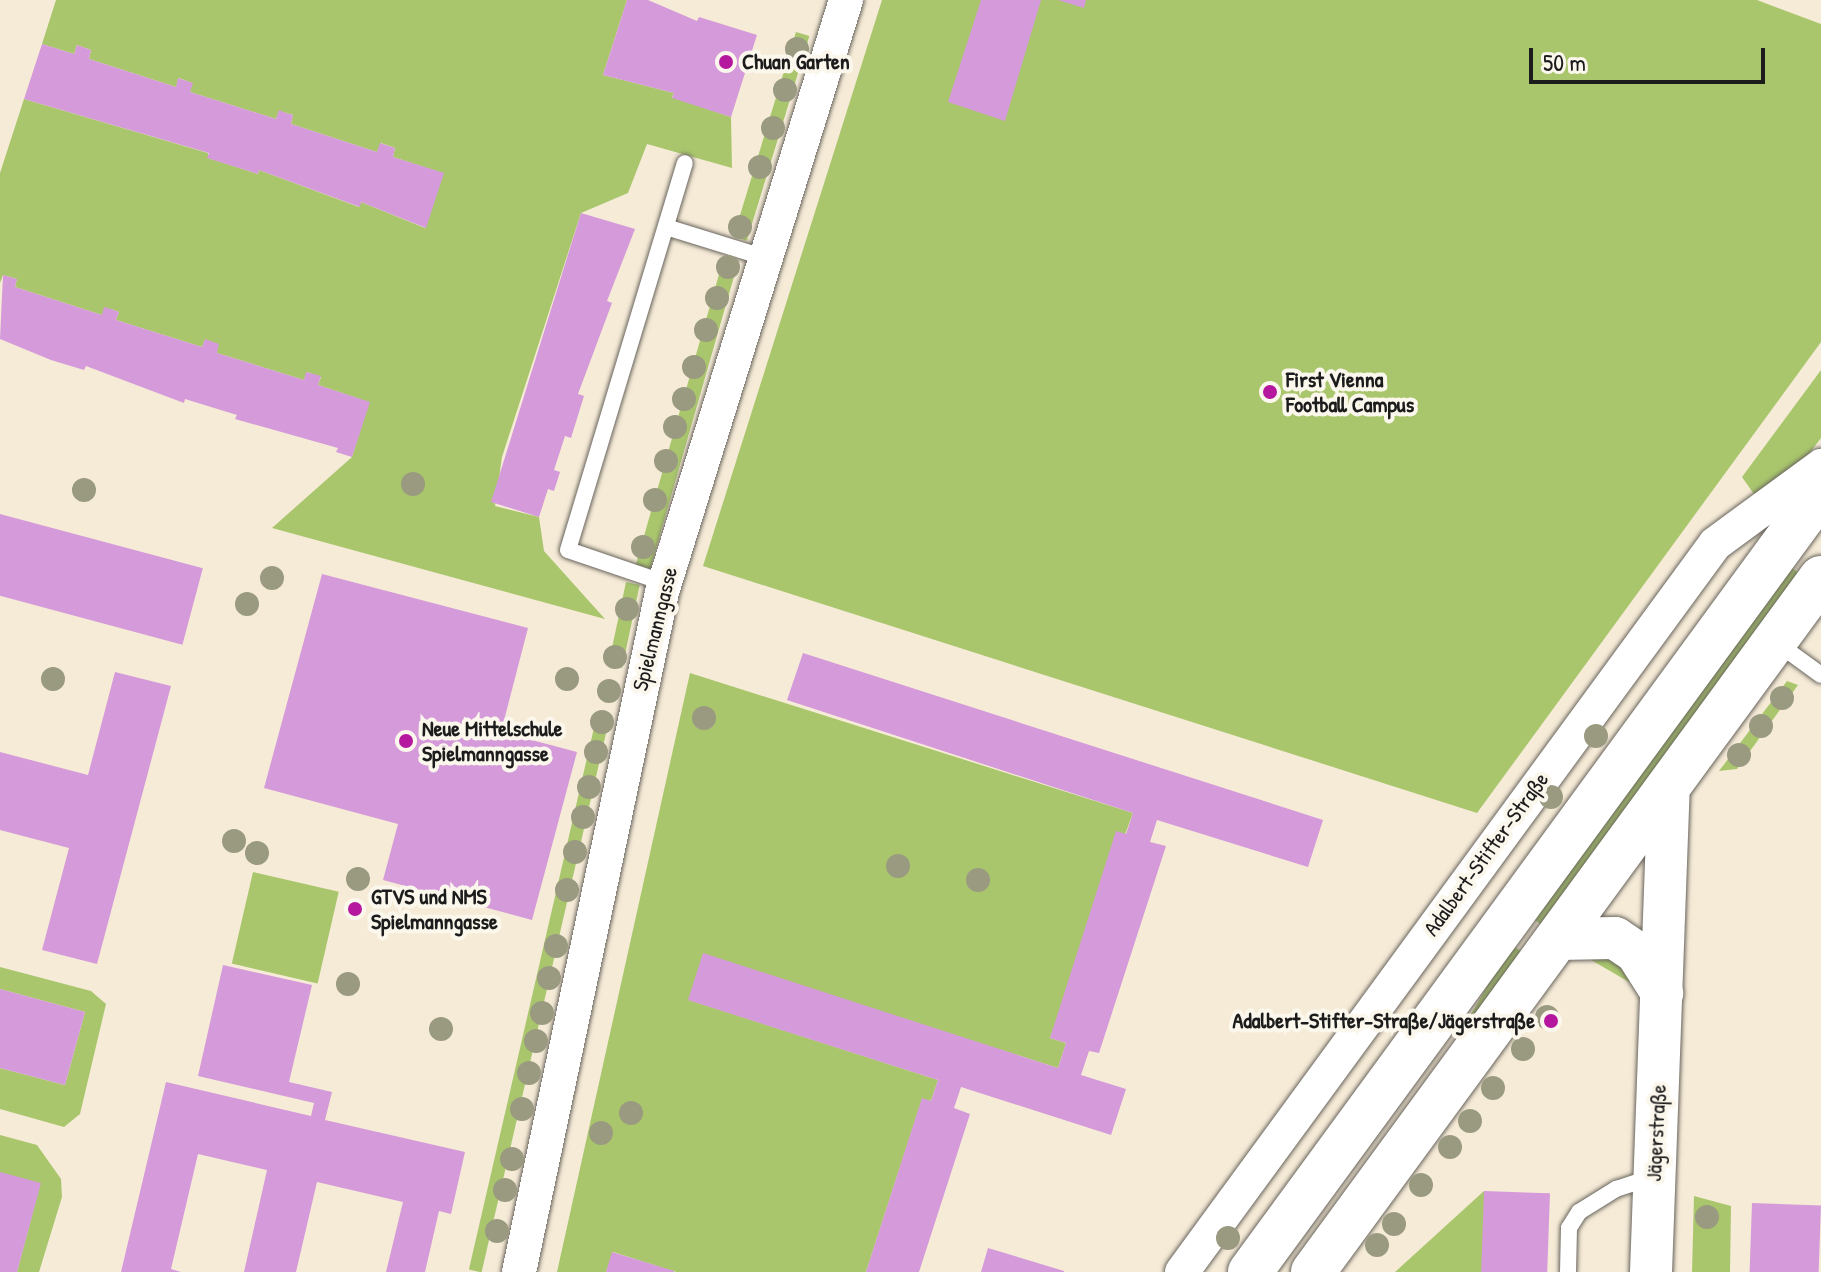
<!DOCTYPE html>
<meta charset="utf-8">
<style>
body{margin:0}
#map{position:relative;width:1821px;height:1272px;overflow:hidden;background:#f6ebd7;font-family:"Patrick Hand",sans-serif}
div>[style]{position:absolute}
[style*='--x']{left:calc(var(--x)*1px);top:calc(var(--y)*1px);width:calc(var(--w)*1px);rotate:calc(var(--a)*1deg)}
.green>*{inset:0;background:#a9c66d;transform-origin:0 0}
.building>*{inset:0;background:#d49ad9;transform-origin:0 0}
.roads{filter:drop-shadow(0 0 2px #68645d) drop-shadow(0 0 2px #68645d)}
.service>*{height:16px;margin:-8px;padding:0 8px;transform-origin:8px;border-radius:8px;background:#fff}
.minor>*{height:34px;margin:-17px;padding:0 17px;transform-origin:17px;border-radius:17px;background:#fff}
.tertiary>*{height:42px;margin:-21px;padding:0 21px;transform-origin:21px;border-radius:21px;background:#fff}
.primary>*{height:44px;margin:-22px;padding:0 22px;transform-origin:22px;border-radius:22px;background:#fff}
.trees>*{width:24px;height:24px;margin:-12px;border-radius:50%;background:#999a80}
.dots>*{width:22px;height:22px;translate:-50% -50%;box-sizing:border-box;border:4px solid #fbf7ec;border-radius:50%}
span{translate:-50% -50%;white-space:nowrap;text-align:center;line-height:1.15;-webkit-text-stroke:8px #fbf7ec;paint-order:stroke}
.poi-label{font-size:22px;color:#1c1c1c;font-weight:700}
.left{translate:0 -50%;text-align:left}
.right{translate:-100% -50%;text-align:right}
.street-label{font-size:22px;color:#1c1c1c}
.scale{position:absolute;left:1529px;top:48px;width:236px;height:36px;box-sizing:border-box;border:4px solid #1c1c1c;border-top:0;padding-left:10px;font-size:24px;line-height:28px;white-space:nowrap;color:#1c1c1c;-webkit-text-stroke:6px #fbf7ec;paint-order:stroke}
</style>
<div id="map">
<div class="green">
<div style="clip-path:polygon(56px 0,627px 0,603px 75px,674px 93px,672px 97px,731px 117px,732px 168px,647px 144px,628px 193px,581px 213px,502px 457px,495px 506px,539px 517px,544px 551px,605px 619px,272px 528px,352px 457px,369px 402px,318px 385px,321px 377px,307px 372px,304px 380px,217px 353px,205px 340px,202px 347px,116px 320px,119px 312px,111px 309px,102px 315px,15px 287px,17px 279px,3px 275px,0 283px,0 173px,24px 99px,208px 153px,208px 158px,258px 174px,259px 170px,359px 207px,361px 202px,425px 228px,443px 173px,393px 157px,395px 148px,381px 143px,377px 152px,291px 124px,293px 115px,279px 111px,276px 119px,190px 92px,192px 83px,179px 78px,176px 87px,89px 59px,91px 50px,77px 45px,74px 54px,42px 44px)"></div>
<div style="clip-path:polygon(882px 0,1757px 0,1821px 24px,1821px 342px,1477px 813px,703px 566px)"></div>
<div style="left:796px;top:32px;width:14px;height:214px;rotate:17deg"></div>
<div style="left:724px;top:257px;width:15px;height:320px;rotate:16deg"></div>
<div style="clip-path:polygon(1821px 370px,1821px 438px,1803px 462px,1756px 497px,1742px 477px)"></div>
<div style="left:1788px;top:565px;width:17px;height:436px;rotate:36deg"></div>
<div style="left:626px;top:582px;width:14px;height:85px;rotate:12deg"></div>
<div style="clip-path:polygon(690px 673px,1133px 813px,1050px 1038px,1066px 1043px,1058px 1068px,703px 954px,689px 1000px,938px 1080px,931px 1101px,922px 1099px,866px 1272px,676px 1272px,613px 1252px,606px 1272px,557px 1272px)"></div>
<div style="clip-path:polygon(1787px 681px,1798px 685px,1737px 769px,1719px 771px)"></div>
<div style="left:596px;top:719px;width:13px;height:565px;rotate:13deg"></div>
<div style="left:253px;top:872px;width:88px;height:94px;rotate:13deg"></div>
<div style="left:1511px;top:945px;width:16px;height:405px;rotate:30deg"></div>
<div style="clip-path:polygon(1609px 953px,1637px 981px,1629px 982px,1586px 957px)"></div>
<div style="clip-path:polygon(0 967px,91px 991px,106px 1004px,80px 1114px,64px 1127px,0 1109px,0 1068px,65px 1085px,85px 1012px,0 989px)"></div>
<div style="clip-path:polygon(0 1135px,37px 1145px,61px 1179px,62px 1197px,39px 1272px,17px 1272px,40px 1185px,0 1173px)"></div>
<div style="clip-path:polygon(1484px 1191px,1485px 1272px,1395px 1272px)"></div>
<div style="clip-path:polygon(1694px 1196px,1731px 1206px,1730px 1272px,1692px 1272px)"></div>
</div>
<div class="building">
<div style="clip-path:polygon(627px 0,648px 0,697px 21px,699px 17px,757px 35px,731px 117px,672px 98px,674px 93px,603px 75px)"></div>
<div style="clip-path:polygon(981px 0,1041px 0,1005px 121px,948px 102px)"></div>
<div style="clip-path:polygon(1058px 0,1086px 0,1084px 8px)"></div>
<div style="clip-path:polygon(42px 44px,74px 54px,77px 45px,91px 50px,89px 59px,176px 87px,178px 78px,193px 83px,190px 92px,276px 119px,279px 110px,286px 113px,293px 115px,291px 124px,377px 152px,380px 143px,395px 148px,393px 157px,444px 173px,426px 228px,361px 202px,360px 207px,259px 170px,258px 174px,207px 158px,209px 153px,24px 99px)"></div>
<div style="clip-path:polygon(581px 213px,635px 229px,607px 301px,612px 303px,578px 394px,584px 396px,571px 438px,565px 436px,554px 470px,560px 472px,554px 491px,548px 489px,539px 517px,491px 502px)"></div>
<div style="clip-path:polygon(3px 275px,17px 279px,15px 287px,102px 315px,104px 307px,111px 309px,119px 312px,116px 320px,202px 347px,205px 339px,219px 344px,217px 353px,304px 380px,306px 372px,321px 376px,318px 385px,370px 402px,352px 457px,336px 452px,338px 448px,235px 419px,237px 415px,185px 399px,184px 403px,86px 366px,84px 370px,51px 360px,0 339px)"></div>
<div style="left:0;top:514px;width:210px;height:79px;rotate:15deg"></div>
<div style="clip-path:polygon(322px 574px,528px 628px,501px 732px,577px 752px,532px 920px,383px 880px,398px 824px,264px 788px)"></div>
<div style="clip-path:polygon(803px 653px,1323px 820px,1308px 867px,1157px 820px,1150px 842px,1166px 846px,1099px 1053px,1089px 1051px,1081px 1075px,1126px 1089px,1111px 1135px,961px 1087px,954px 1108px,970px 1114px,919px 1272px,866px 1272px,922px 1098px,931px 1101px,938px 1080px,688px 1000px,703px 953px,1058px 1068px,1066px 1043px,1050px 1038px,1116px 831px,1126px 834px,1133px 813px,787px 700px)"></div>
<div style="clip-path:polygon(115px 672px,171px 686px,97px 964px,42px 950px,69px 848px,0 830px,0 752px,88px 775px)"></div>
<div style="clip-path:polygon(223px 965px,312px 985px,289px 1082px,332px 1092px,325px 1120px,465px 1152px,451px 1214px,439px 1211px,425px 1272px,386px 1272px,403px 1202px,317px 1182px,296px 1272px,244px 1272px,267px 1170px,198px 1154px,171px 1269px,181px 1272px,121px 1272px,166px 1082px,311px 1116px,314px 1103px,198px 1076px)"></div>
<div style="clip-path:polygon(0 989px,85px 1012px,65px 1085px,0 1068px)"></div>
<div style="clip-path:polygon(0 1172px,41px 1183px,17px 1272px,0 1272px)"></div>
<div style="left:1484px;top:1191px;width:66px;height:81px;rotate:2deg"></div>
<div style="left:1752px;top:1203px;width:69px;height:69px;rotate:2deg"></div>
<div style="clip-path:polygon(988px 1248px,1064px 1271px,1064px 1272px,981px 1272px)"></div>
<div style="clip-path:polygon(612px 1252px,674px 1271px,674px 1272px,606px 1272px)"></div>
</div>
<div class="roads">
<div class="service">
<div style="--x:666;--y:227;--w:105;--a:17.2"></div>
<div style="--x:665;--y:583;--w:102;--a:-161.2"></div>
<div style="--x:568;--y:550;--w:404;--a:-73.2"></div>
<div style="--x:1777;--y:643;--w:54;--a:36"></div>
<div style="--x:1568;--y:1272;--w:44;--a:-88.7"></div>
<div style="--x:1569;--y:1228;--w:19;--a:-58"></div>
<div style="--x:1579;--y:1212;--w:44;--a:-31.9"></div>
<div style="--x:1616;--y:1189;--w:39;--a:-18"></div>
</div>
<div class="minor">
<div style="--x:519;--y:1272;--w:695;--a:-78.12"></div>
<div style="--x:662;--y:592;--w:620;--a:-72.73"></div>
<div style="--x:1182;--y:1272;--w:902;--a:-53.79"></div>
<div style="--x:1715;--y:544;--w:132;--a:-36.3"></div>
</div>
<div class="tertiary">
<div style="--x:1556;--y:939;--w:59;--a:-1"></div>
<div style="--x:1615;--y:938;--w:25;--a:34"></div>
<div style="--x:1636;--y:952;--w:49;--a:57.6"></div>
<div style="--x:1651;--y:1272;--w:486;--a:-87.9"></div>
</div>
<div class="primary">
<div style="--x:1250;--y:1272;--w:967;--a:-53.79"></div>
<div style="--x:1313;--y:1272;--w:860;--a:-53.8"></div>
</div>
</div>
<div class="trees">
<div style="left:797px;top:49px"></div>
<div style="left:785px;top:90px"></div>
<div style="left:773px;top:128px"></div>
<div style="left:760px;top:167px"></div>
<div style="left:740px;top:227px"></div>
<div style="left:728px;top:267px"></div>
<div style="left:717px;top:298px"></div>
<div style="left:706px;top:330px"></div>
<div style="left:694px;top:367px"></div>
<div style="left:684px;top:399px"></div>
<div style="left:675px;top:427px"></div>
<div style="left:666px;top:461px"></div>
<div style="left:413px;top:484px"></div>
<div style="left:84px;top:490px"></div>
<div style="left:655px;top:500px"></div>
<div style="left:643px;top:547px"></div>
<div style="left:272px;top:578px"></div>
<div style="left:247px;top:604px"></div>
<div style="left:627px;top:609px"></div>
<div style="left:615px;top:657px"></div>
<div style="left:53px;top:679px"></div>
<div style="left:567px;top:679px"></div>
<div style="left:609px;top:691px"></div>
<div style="left:1782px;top:698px"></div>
<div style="left:704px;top:718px"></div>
<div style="left:602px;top:722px"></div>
<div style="left:1761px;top:726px"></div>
<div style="left:1596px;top:736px"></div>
<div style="left:596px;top:752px"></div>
<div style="left:1739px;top:755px"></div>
<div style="left:589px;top:787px"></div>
<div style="left:1551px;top:797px"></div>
<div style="left:583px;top:817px"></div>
<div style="left:234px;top:841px"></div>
<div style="left:575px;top:852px"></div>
<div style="left:257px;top:853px"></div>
<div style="left:898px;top:866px"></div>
<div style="left:358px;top:879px"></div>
<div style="left:978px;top:880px"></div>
<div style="left:567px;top:890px"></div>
<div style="left:556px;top:946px"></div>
<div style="left:549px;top:978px"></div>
<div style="left:348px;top:984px"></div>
<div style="left:542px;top:1013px"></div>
<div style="left:1547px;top:1017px"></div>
<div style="left:441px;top:1029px"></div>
<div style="left:536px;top:1041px"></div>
<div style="left:1523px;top:1049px"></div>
<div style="left:529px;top:1073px"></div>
<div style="left:1493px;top:1088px"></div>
<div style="left:522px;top:1109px"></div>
<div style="left:631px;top:1113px"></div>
<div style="left:1470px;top:1121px"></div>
<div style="left:601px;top:1133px"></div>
<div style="left:1450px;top:1147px"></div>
<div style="left:512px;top:1159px"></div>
<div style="left:1421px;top:1185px"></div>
<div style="left:505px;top:1190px"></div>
<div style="left:1707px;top:1217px"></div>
<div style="left:1394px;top:1224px"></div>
<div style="left:497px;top:1231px"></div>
<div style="left:1228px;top:1238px"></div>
<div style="left:1377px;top:1245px"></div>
</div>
<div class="dots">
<div style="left:726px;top:62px;background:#b5179e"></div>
<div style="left:1270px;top:392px;background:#b5179e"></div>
<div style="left:406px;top:741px;background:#b5179e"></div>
<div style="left:355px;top:909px;background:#b5179e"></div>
<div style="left:1551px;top:1021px;background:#b5179e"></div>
</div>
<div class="poi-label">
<span class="left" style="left:742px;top:62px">Chuan Garten</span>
<span class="left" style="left:1286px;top:392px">First Vienna<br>Football Campus</span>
<span class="left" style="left:422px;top:741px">Neue Mittelschule<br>Spielmanngasse</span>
<span class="left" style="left:371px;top:909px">GTVS und NMS<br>Spielmanngasse</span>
<span class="right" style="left:1535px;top:1021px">Adalbert-Stifter-Straße/Jägerstraße</span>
</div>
<div class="street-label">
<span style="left:655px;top:629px;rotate:-76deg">Spielmanngasse</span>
<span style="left:1486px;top:854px;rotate:-54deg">Adalbert-Stifter-Straße</span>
<span style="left:1656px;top:1133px;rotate:-87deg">Jägerstraße</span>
</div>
<div class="scale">50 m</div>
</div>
